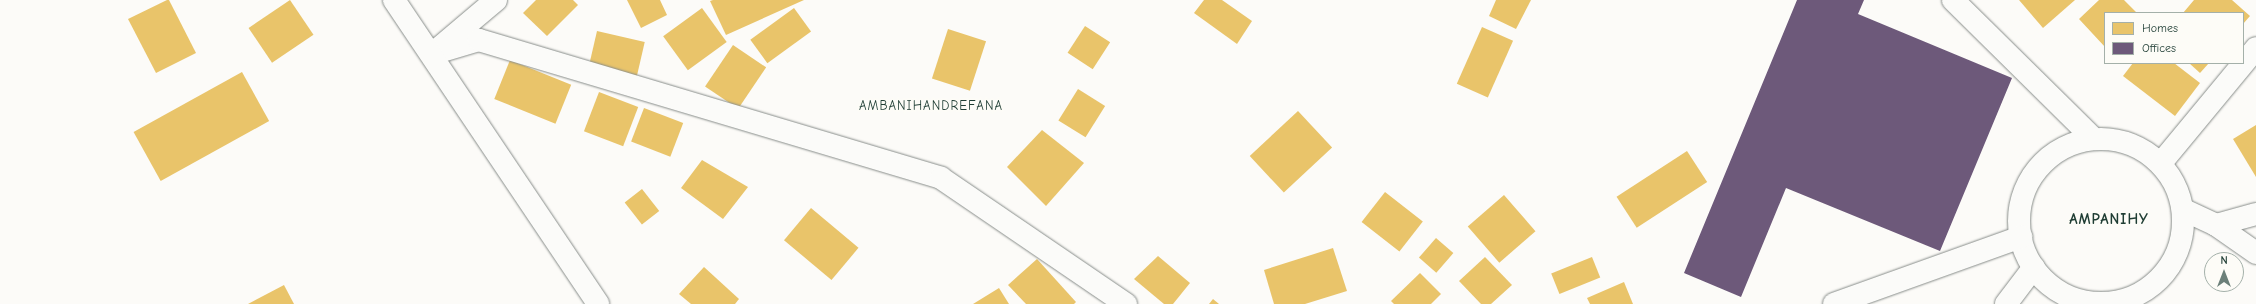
<!DOCTYPE html>
<style>
body{margin:0}
#map{position:relative;width:2256px;height:304px;overflow:hidden;background:#fcfbf8;font-family:"Comic Neue",sans-serif}
div>[style]{position:absolute}
[style*='--x']{left:calc(var(--x)*1px);top:calc(var(--y)*1px);width:calc(var(--w)*1px);rotate:calc(var(--a)*1deg)}
.homes>*{inset:0;background:#e9c46a;transform-origin:0 0}
.offices>*{inset:0;background:#6d597a}
.roads{filter:drop-shadow(0 0 1px #888d8a) drop-shadow(0 0 1px #888d8a)}
.minor>*{height:22px;margin:-11px;padding:0 11px;transform-origin:11px;border-radius:11px;background:#fbfbf9}
.tertiary>*{height:22px;margin:-11px;padding:0 11px;transform-origin:11px;border-radius:11px;background:#fbfbf9}
.secondary>*{height:22px;margin:-11px;padding:0 11px;transform-origin:11px;border-radius:11px;background:#fbfbf9}
.secondary>.ring{margin:-11px;padding:0;box-sizing:content-box;background:none;border:22px solid #fbfbf9;border-radius:50%}
span{translate:-50% -50%;white-space:nowrap;text-align:center;line-height:1.15;-webkit-text-stroke:4px #fdfcf7;paint-order:stroke}
.quarter-label{font-size:13px;color:#1f3d34;letter-spacing:1px}
.district-label{font-size:15px;color:#1f3d34;font-weight:700;letter-spacing:1px}
.legend{position:absolute;left:2104px;top:12px;width:140px;height:52px;box-sizing:border-box;background:#fdfcf7;border:1px solid #a4b0a9;margin:0;padding:5px 7px;list-style:none;font-size:12px;color:#1f3d34}
.legend li{display:flex;align-items:center;gap:8px;height:20px}
.legend b{width:20px;border:1px solid #a4b0a9}
.north{position:absolute;left:2204px;top:252px;width:40px;height:40px;box-sizing:border-box;background:#fdfcf7;border:1px solid #a4b0a9;border-radius:50%;rotate:0deg;font-size:11px;font-weight:700;line-height:16px;text-align:center;color:#1f3d34}
.north::after{content:'';display:block;margin:auto;width:14px;height:18px;background:#6c8079;clip-path:polygon(50% 0,100% 100%,50% 72%,0 100%)}
</style>
<div id="map">
<div class="homes">
<div style="clip-path:polygon(167px 0,169px 0,196px 53px,156px 73px,128px 19px)"></div>
<div style="left:290px;top:0;width:42px;height:50px;rotate:56deg"></div>
<div style="clip-path:polygon(536px 0,573px 0,578px 5px,547px 36px,523px 13px)"></div>
<div style="clip-path:polygon(627px 0,660px 0,667px 15px,641px 28px)"></div>
<div style="clip-path:polygon(713px 0,804px 0,726px 35px,710px 1px)"></div>
<div style="clip-path:polygon(1204px 0,1222px 0,1252px 21px,1237px 44px,1194px 13px)"></div>
<div style="clip-path:polygon(1496px 0,1531px 0,1516px 29px,1489px 16px)"></div>
<div style="clip-path:polygon(2019px 0,2075px 0,2043px 28px)"></div>
<div style="clip-path:polygon(2099px 0,2124px 0,2137px 13px,2105px 13px,2105px 47px,2079px 19px)"></div>
<div style="clip-path:polygon(2194px 0,2232px 0,2250px 16px,2243px 24px,2243px 13px,2183px 13px)"></div>
<div style="left:702px;top:8px;width:42px;height:48px;rotate:54deg"></div>
<div style="left:794px;top:8px;width:29px;height:54px;rotate:54deg"></div>
<div style="left:1085px;top:26px;width:30px;height:32px;rotate:33deg"></div>
<div style="left:1482px;top:27px;width:34px;height:62px;rotate:24deg"></div>
<div style="left:948px;top:29px;width:40px;height:52px;rotate:18deg"></div>
<div style="left:597px;top:31px;width:49px;height:39px;rotate:13deg"></div>
<div style="left:733px;top:45px;width:40px;height:50px;rotate:34deg"></div>
<div style="left:510px;top:60px;width:66px;height:42px;rotate:22deg"></div>
<div style="clip-path:polygon(2133px 63px,2174px 63px,2200px 83px,2175px 116px,2123px 76px)"></div>
<div style="clip-path:polygon(2189px 63px,2209px 63px,2200px 73px)"></div>
<div style="left:242px;top:72px;width:56px;height:124px;rotate:61deg"></div>
<div style="left:1078px;top:89px;width:32px;height:37px;rotate:32deg"></div>
<div style="left:599px;top:92px;width:42px;height:42px;rotate:21deg"></div>
<div style="left:644px;top:108px;width:42px;height:36px;rotate:21deg"></div>
<div style="left:1298px;top:111px;width:50px;height:66px;rotate:47deg"></div>
<div style="clip-path:polygon(2256px 125px,2256px 177px,2233px 139px)"></div>
<div style="clip-path:polygon(1042px 130px,1084px 163px,1046px 206px,1007px 167px)"></div>
<div style="left:1687px;top:151px;width:37px;height:84px;rotate:57deg"></div>
<div style="clip-path:polygon(702px 160px,748px 187px,723px 219px,681px 188px)"></div>
<div style="left:642px;top:189px;width:28px;height:22px;rotate:52deg"></div>
<div style="left:1385px;top:192px;width:48px;height:38px;rotate:38deg"></div>
<div style="left:1504px;top:195px;width:48px;height:48px;rotate:49deg"></div>
<div style="left:811px;top:208px;width:62px;height:42px;rotate:40deg"></div>
<div style="left:1436px;top:238px;width:23px;height:26px;rotate:41deg"></div>
<div style="clip-path:polygon(1333px 248px,1347px 291px,1305px 304px,1274px 304px,1264px 270px)"></div>
<div style="clip-path:polygon(1158px 256px,1190px 283px,1173px 304px,1164px 304px,1134px 279px)"></div>
<div style="clip-path:polygon(1485px 257px,1512px 285px,1491px 304px,1481px 304px,1459px 281px)"></div>
<div style="left:1592px;top:257px;width:22px;height:44px;rotate:68deg"></div>
<div style="clip-path:polygon(1037px 259px,1076px 302px,1074px 304px,1026px 304px,1008px 285px)"></div>
<div style="clip-path:polygon(704px 267px,739px 299px,735px 304px,691px 304px,679px 294px)"></div>
<div style="clip-path:polygon(1420px 273px,1441px 294px,1431px 304px,1394px 304px,1391px 301px)"></div>
<div style="clip-path:polygon(1624px 282px,1633px 304px,1590px 304px,1587px 298px)"></div>
<div style="clip-path:polygon(284px 285px,294px 304px,248px 304px)"></div>
<div style="clip-path:polygon(999px 288px,1009px 304px,973px 304px)"></div>
<div style="clip-path:polygon(1213px 299px,1219px 304px,1209px 304px)"></div>
</div>
<div class="offices">
<div style="clip-path:polygon(1797px 0,1864px 0,1858px 14px,2012px 78px,1940px 251px,1786px 188px,1741px 297px,1684px 273px)"></div>
</div>
<div class="roads">
<div class="minor">
<div style="--x:496;--y:0;--w:84;--a:139.8"></div>
<div style="--x:432;--y:54;--w:49;--a:-16.6"></div>
<div style="--x:479;--y:40;--w:482;--a:16.6"></div>
<div style="--x:941;--y:178;--w:224;--a:34.3"></div>
<div style="--x:1953;--y:0;--w:197;--a:44.6"></div>
<div style="--x:2216;--y:225;--w:49;--a:35"></div>
<div style="--x:2105;--y:303;--w:1;--a:90"></div>
<div style="--x:2006;--y:304;--w:46;--a:-52.9"></div>
</div>
<div class="tertiary">
<div style="--x:2161;--y:163;--w:149;--a:-50.4"></div>
</div>
<div class="secondary">
<div style="--x:394;--y:0;--w:366;--a:56.1"></div>
<div class="ring" style="left:2019px;top:139px;width:142px;height:142px"></div>
<div style="--x:2184;--y:210;--w:35;--a:25"></div>
<div style="--x:2216;--y:225;--w:41;--a:-15.4"></div>
<div style="--x:1834;--y:304;--w:199;--a:-19.7"></div>
</div>
</div>
<div class="quarter-label">
<span style="left:931px;top:106px">AMBANIHANDREFANA</span>
</div>
<div class="district-label">
<span style="left:2109px;top:220px">AMPANIHY</span>
</div>
<ul class="legend">
<li><b style="height:11px;background:#e9c46a"></b>Homes</li>
<li><b style="height:11px;background:#6d597a"></b>Offices</li>
</ul>
<div class="north">N</div>
</div>
